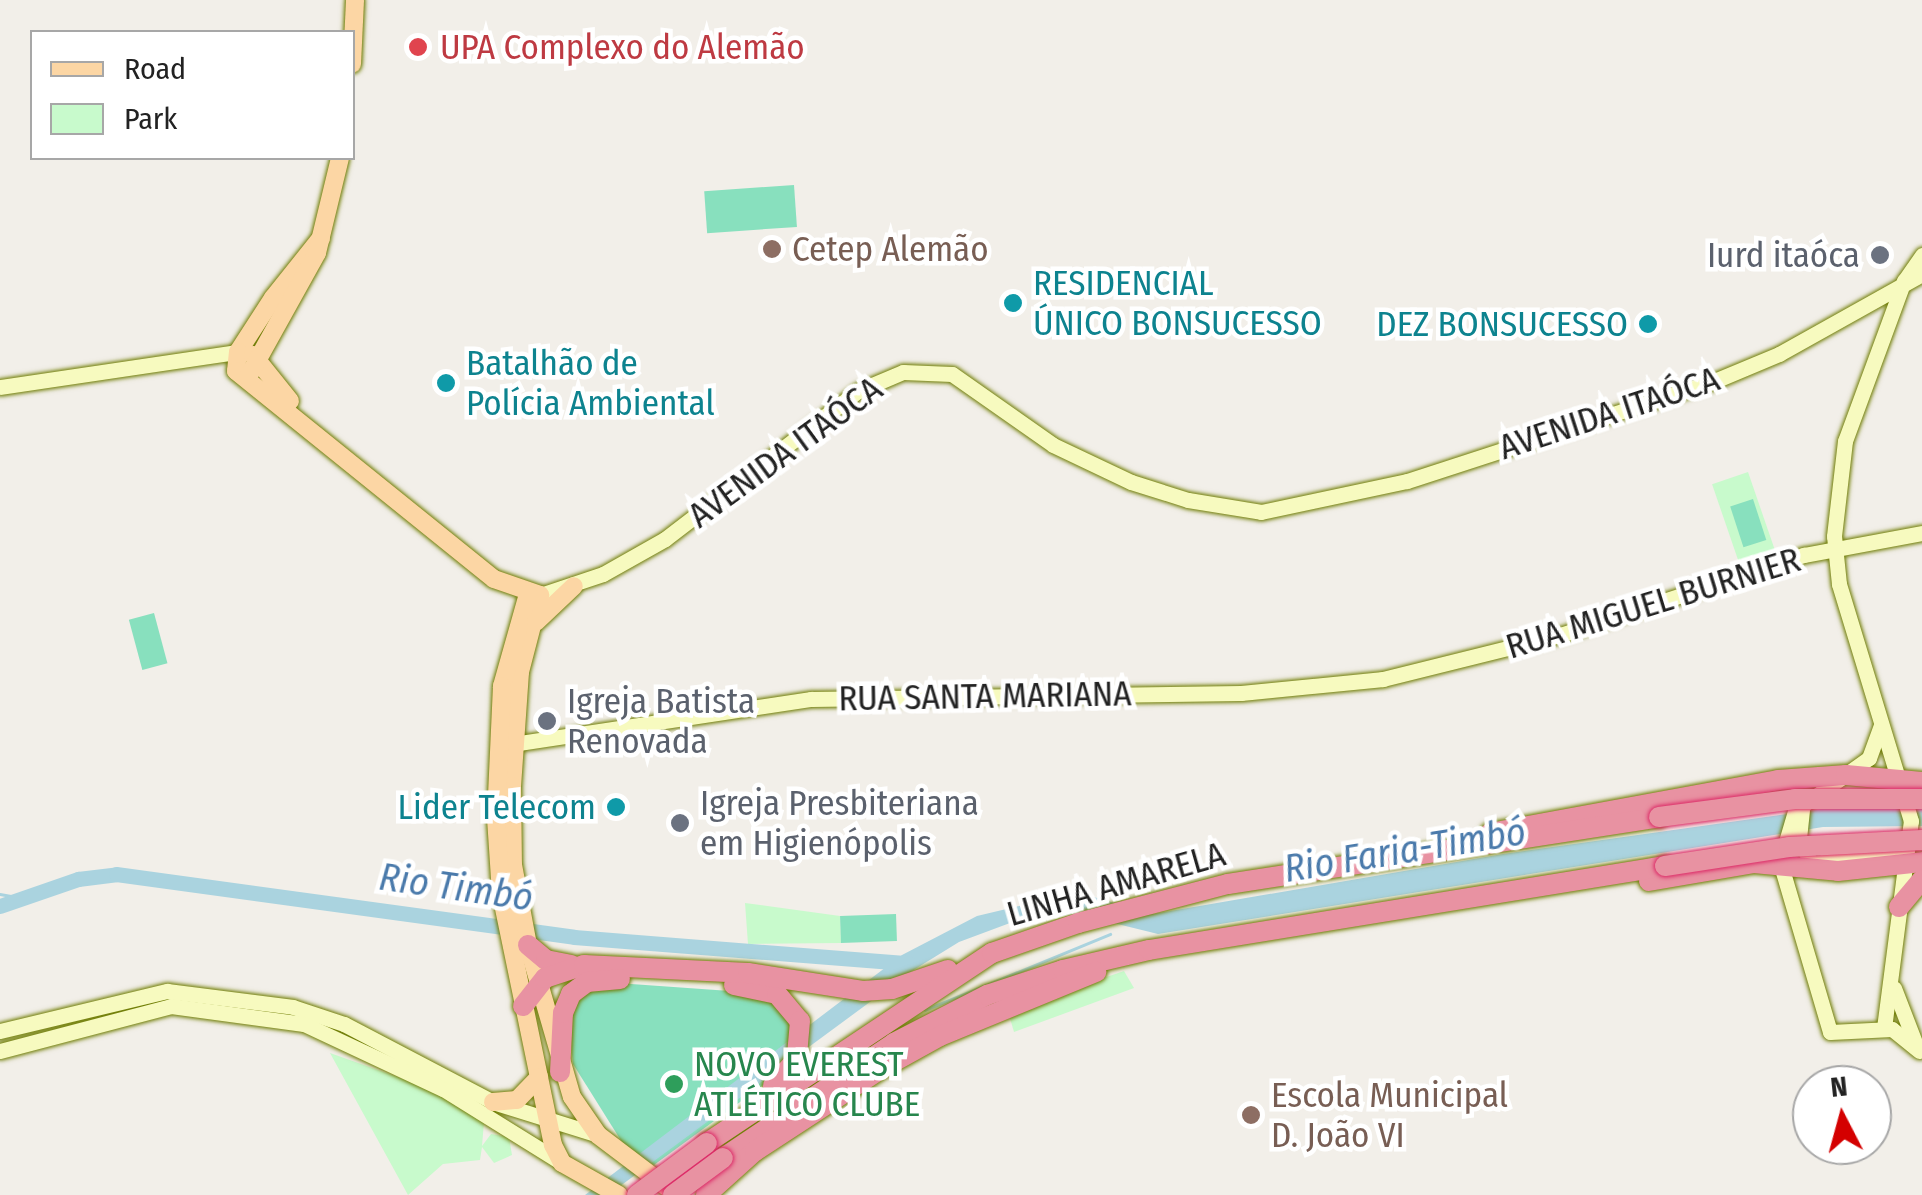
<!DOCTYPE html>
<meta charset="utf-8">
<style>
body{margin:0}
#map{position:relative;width:1922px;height:1195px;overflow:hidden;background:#f2efe9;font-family:"Fira Sans Condensed",sans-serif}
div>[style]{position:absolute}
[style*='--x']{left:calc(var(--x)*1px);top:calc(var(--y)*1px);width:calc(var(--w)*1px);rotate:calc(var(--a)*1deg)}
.park>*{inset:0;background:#c8facc;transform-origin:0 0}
.pitch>*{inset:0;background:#88e0be;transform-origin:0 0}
.water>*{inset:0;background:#aad3df}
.stream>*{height:2.5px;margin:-1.25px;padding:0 1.25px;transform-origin:1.25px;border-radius:1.25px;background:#aad3df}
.river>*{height:15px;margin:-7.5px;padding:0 7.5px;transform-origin:7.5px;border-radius:7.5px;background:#aad3df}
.roads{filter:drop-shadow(0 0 2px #707d05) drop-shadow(0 0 2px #707d05)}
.secondary>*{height:15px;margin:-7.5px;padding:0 7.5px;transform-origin:7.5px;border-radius:7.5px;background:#f7fabf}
.primary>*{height:18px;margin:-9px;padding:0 9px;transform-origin:9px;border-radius:9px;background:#fcd6a4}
.highway>*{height:20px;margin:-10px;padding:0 10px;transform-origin:10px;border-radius:10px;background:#e892a2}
.bridges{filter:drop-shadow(0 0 2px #dc2a67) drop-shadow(0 0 2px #dc2a67)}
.highway-bridge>*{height:20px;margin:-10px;padding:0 10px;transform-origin:10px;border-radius:10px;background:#e892a2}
.dots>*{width:28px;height:28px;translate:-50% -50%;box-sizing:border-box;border:5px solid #fff;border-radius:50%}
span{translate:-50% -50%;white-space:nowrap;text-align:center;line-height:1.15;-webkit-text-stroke:9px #fff;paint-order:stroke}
.health-label{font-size:35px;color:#be3a42}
.left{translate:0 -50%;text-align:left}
.education-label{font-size:35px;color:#785e54}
.worship-label{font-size:35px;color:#5b616d}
.right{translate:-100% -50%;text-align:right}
.culture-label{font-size:35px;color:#0d838f}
.street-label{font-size:35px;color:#222}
.leisure-label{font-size:35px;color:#27864d}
.water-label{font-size:38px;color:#4a7aab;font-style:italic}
.legend{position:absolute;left:30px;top:30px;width:325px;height:130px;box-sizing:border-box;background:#fff;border:2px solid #a7a7a7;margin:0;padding:12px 18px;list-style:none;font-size:30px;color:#222}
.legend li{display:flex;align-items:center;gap:20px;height:50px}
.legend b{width:50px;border:2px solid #a7a7a7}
.north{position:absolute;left:1792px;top:1065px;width:100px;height:100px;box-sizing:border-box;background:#fff;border:2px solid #a7a7a7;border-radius:50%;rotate:354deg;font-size:28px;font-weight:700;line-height:40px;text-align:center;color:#222}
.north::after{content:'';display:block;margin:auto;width:35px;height:45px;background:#d40000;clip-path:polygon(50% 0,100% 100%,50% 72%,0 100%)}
</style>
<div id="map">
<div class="park">
<div style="left:1748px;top:472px;width:87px;height:38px;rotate:71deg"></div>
<div style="clip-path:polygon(745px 903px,840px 916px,841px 943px,748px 944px)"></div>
<div style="clip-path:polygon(1124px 971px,1134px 988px,1014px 1032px,1009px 1015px,1022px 1006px)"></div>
<div style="clip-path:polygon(330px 1053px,426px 1087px,484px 1122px,482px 1146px,491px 1134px,509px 1137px,512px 1155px,494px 1163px,482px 1147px,480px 1160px,443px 1164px,408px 1195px)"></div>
</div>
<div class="pitch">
<div style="left:794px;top:185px;width:42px;height:90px;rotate:86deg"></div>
<div style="left:1753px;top:499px;width:43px;height:24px;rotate:72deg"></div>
<div style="left:154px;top:613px;width:52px;height:26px;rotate:75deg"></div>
<div style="left:896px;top:914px;width:27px;height:56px;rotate:88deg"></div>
<div style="clip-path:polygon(603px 982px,758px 993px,794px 1017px,788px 1067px,654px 1165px,625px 1147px,573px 1064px,568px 1017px,575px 997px)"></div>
</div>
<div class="water">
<div style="clip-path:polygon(1922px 805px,1922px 826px,1823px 827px,1158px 934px,1077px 914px,1010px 923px,959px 942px,912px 971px,608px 1195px,585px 1195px,902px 955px,977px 916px,1057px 897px,1094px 897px,1153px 914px,1503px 854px,1829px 808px)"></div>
</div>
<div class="stream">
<div style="--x:0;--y:894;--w:22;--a:10"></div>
<div style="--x:925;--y:1010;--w:200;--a:-22.3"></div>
</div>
<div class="river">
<div style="--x:0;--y:906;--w:83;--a:-19.1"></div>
<div style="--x:78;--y:879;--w:38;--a:-7"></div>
<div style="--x:116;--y:874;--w:462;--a:7.8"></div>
<div style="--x:574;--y:937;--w:335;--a:4.5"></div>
</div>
<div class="roads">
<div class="secondary">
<div style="--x:0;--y:387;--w:241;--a:-8.4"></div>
<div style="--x:540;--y:595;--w:66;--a:-18.4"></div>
<div style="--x:603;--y:574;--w:71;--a:-29.4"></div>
<div style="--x:665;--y:539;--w:243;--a:-37.5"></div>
<div style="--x:858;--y:391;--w:49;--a:-22.9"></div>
<div style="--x:903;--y:372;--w:49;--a:2.3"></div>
<div style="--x:952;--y:374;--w:123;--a:35.1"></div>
<div style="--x:1053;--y:445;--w:86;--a:25.4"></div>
<div style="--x:1131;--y:482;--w:60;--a:17.5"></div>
<div style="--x:1188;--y:500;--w:74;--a:9.3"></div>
<div style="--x:1261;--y:512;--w:149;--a:-12"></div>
<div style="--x:1407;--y:481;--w:321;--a:-18"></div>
<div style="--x:1712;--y:382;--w:73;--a:-22.7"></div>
<div style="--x:1779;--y:354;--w:164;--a:-29.2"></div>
<div style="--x:1881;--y:725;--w:35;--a:110"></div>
<div style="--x:1869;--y:758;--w:91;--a:144.4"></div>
<div style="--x:1795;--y:811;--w:53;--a:106.4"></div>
<div style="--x:1780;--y:862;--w:177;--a:73.6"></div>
<div style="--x:1830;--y:1032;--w:62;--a:-2.8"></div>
<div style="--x:1892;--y:1029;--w:35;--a:39"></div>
<div style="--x:506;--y:745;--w:308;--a:-8.6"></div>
<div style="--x:811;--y:699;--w:430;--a:-0.8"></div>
<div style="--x:1241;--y:693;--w:143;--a:-5.6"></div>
<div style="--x:1383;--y:679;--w:182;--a:-14"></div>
<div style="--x:1560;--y:635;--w:257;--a:-18.2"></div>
<div style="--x:1804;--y:555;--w:120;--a:-10.6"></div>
<div style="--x:1802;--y:810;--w:27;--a:96"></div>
<div style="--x:1799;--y:837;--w:30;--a:66"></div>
<div style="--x:1811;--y:864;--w:95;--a:-11"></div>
<div style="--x:1894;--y:988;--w:61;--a:68.9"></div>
<div style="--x:1884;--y:1028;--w:209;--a:-82.6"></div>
<div style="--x:1911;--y:821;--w:248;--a:-106.9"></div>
<div style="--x:1839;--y:584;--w:48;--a:-95.9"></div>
<div style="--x:1834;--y:536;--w:96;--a:-83.4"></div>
<div style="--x:1845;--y:441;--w:171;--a:-69.8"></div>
<div style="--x:1904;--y:281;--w:32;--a:-55"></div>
<div style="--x:0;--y:1031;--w:172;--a:-13.5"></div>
<div style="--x:167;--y:991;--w:127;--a:7.2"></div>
<div style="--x:293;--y:1007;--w:54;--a:18.4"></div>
<div style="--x:344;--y:1024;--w:168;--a:27.6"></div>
<div style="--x:493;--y:1102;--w:110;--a:17.4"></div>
<div style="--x:0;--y:1051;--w:177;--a:-14.7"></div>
<div style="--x:171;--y:1006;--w:134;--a:7.7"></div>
<div style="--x:304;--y:1024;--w:153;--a:25.1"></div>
<div style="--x:443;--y:1089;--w:140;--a:31.9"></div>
</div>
<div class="primary">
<div style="--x:352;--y:64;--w:64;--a:-87.3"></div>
<div style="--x:321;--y:238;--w:77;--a:128.7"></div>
<div style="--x:273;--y:298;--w:64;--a:122.9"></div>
<div style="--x:238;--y:352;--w:19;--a:96"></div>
<div style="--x:236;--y:371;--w:331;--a:38.9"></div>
<div style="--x:494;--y:579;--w:49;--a:19.2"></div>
<div style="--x:540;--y:595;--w:80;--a:104.6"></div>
<div style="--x:520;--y:672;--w:114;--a:94"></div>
<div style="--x:512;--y:786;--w:79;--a:89.3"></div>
<div style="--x:513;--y:865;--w:81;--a:79.4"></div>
<div style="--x:528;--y:945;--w:158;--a:73.9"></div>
<div style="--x:572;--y:1097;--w:46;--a:55.6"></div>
<div style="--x:598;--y:1135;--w:88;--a:37.1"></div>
<div style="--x:253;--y:355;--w:59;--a:51.2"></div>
<div style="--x:248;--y:377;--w:142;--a:-60.9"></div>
<div style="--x:317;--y:253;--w:98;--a:-76.4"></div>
<div style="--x:528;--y:594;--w:96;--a:105.8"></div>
<div style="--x:502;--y:686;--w:132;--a:92.6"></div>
<div style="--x:496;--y:818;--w:76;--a:86.2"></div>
<div style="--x:501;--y:894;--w:256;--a:78.3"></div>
<div style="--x:553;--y:1145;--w:20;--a:63"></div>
<div style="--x:562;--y:1163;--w:65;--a:29.3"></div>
<div style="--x:536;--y:622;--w:52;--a:-43.5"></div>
<div style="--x:493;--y:1102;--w:24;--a:-5"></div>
<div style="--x:517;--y:1100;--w:32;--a:-46"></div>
</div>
<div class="highway">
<div style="--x:1490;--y:833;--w:293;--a:-10.4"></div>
<div style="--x:1778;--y:780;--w:68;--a:-4.2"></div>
<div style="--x:1846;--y:775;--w:76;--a:5.3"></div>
<div style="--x:1649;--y:881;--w:107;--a:-9.7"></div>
<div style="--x:1754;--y:863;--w:84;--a:5.4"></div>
<div style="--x:1838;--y:871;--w:84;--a:-6.1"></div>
<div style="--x:1899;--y:907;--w:35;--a:-50"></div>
<div style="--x:528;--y:945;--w:23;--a:40"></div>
<div style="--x:546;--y:960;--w:26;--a:11"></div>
<div style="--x:734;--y:985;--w:44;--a:11.8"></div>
<div style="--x:777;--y:994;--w:35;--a:50"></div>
<div style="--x:800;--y:1021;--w:38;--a:95"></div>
<div style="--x:797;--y:1059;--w:36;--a:132"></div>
<div style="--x:523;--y:1006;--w:36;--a:-52"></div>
<div style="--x:545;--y:978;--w:41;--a:-18.4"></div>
<div style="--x:584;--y:965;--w:164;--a:2.8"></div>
<div style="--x:748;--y:973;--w:116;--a:8.9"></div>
<div style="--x:863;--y:991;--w:29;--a:-4"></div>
<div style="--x:892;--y:989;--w:59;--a:-18.7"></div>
<div style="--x:560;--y:1072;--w:59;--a:-87.1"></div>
<div style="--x:563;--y:1013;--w:21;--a:-67"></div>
<div style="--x:571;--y:994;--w:20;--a:-37"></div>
<div style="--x:587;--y:982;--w:33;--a:-5"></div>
<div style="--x:707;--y:1143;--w:343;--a:-33.7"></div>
<div style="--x:992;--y:953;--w:91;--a:-19.2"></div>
<div style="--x:1078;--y:923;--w:155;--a:-14.6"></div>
<div style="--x:1228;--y:884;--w:436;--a:-8.8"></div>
<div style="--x:723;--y:1158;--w:206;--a:-33.9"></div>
<div style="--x:894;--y:1043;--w:105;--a:-27.3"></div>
<div style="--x:987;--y:995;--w:80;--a:-18.2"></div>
<div style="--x:1063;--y:970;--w:88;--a:-13.1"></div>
<div style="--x:1149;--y:950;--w:523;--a:-9.25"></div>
<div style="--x:706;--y:1195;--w:66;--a:-41.9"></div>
<div style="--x:755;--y:1151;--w:154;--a:-33.1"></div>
<div style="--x:884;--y:1067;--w:64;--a:-29"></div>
<div style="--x:940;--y:1036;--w:169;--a:-22.3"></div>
</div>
</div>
<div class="bridges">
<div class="highway-bridge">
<div style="--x:1659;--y:817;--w:137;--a:-7.5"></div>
<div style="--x:1795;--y:799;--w:127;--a:0"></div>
<div style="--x:1665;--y:866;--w:125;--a:-8.7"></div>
<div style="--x:1789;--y:847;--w:133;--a:-3"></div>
<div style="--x:637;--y:1195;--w:87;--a:-36.6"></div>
<div style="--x:673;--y:1195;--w:62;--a:-36.5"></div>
</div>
</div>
<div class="dots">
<div style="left:418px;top:47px;background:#e0444e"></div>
<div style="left:772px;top:249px;background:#8d6e63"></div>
<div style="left:1880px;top:255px;background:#6b7280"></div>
<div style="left:1013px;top:303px;background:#0f9aa8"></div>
<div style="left:1648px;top:324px;background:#0f9aa8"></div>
<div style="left:446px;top:383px;background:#0f9aa8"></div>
<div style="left:547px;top:721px;background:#6b7280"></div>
<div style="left:616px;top:807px;background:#0f9aa8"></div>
<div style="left:680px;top:823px;background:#6b7280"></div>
<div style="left:674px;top:1084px;background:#2e9e5b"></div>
<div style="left:1251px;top:1115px;background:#8d6e63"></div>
</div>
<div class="health-label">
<span class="left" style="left:440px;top:47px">UPA Complexo do Alemão</span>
</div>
<div class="education-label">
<span class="left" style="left:792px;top:249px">Cetep Alemão</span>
<span class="left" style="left:1271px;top:1115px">Escola Municipal<br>D. João VI</span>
</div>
<div class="worship-label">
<span class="right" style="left:1860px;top:255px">Iurd itaóca</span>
<span class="left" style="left:567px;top:721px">Igreja Batista<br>Renovada</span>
<span class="left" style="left:700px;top:823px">Igreja Presbiteriana<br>em Higienópolis</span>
</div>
<div class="culture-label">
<span class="left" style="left:1033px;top:303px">RESIDENCIAL<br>ÚNICO BONSUCESSO</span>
<span class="right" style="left:1628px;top:324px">DEZ BONSUCESSO</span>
<span class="left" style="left:466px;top:383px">Batalhão de<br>Polícia Ambiental</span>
<span class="right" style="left:596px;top:807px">Lider Telecom</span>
</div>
<div class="street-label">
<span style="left:1609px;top:413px;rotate:-18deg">AVENIDA ITAÓCA</span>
<span style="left:785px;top:452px;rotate:-36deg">AVENIDA ITAÓCA</span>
<span style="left:1653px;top:603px;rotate:-17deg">RUA MIGUEL BURNIER</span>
<span style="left:985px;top:696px;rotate:-1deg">RUA SANTA MARIANA</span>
<span style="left:1116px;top:884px;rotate:-16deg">LINHA AMARELA</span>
</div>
<div class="leisure-label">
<span class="left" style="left:694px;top:1084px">NOVO EVEREST<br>ATLÉTICO CLUBE</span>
</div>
<div class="water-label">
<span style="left:1405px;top:851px;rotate:-9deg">Rio Faria-Timbó</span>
<span style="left:456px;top:888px;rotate:8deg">Rio Timbó</span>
</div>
<ul class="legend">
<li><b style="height:12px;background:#fcd6a4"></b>Road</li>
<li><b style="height:28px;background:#c8facc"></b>Park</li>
</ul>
<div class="north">N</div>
</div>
